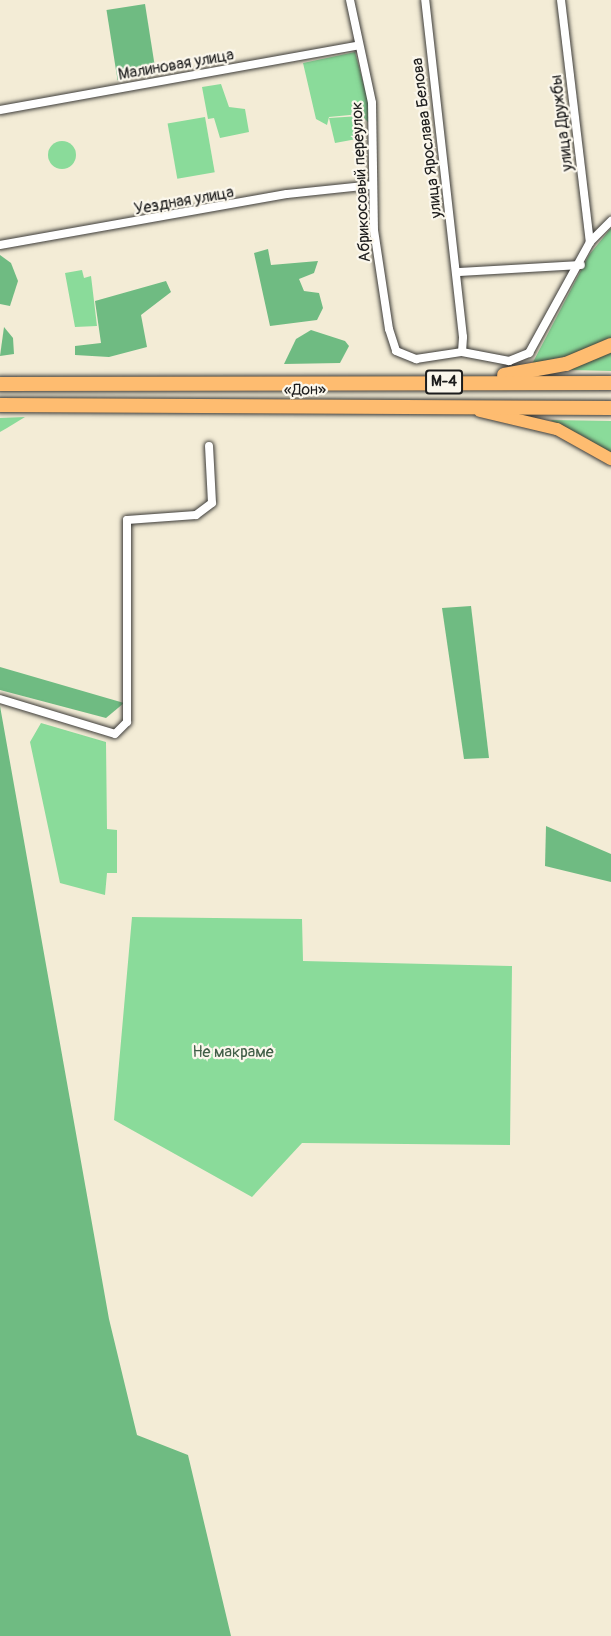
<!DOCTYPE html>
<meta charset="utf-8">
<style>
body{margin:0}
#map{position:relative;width:611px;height:1636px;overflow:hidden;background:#f3ecd6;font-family:Pangolin,sans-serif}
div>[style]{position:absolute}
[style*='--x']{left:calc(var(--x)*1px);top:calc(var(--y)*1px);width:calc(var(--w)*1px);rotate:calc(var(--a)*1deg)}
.green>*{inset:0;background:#8adb9a;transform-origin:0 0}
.round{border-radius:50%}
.forest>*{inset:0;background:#6fbb82;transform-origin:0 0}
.roads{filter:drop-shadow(0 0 2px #3c3b38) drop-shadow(0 0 2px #3c3b38)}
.minor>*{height:8px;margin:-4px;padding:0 4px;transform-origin:4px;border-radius:4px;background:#fff}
.primary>*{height:12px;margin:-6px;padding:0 6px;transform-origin:6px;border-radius:6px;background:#febc70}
.trunk>*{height:14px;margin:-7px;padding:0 7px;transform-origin:7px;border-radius:7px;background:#febc70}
span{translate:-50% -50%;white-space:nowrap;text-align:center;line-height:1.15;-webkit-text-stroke:4.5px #fbf7ec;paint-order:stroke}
.shield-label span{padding:2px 4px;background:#fbf7ec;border:2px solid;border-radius:4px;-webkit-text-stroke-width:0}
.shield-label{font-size:15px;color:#1c1c1c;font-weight:700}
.street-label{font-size:16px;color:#1c1c1c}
.park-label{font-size:16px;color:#425f48}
</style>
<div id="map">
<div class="green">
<div style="clip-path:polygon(355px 52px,369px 104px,368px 122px,360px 114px,329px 117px,327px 125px,316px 119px,303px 63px)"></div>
<div style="clip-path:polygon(221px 84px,229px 107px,245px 109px,249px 132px,220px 138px,214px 118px,208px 119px,202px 87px)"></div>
<div style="clip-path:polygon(360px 116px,362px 138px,335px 143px,329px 118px)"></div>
<div style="left:205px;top:117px;width:56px;height:38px;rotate:80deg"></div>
<div class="round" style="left:48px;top:141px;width:28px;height:28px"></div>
<div style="clip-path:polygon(611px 228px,611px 371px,572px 370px,567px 356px,532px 364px,589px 255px)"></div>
<div style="clip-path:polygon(82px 270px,84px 278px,91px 276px,97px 326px,75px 327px,65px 273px)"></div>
<div style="clip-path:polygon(25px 417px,7px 428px,0 432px,0 418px)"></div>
<div style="clip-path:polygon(550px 420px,611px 421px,611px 454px,583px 436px)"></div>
<div style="clip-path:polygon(41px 723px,106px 742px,107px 829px,117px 830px,117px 873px,107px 873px,105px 895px,60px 883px,30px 742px)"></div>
<div style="clip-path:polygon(132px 917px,302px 919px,303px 961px,512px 966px,510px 1145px,302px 1143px,252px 1197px,114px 1120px)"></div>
</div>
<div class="forest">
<div style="left:145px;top:4px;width:71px;height:39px;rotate:81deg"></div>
<div style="clip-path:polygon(268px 249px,271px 265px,318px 261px,314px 273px,299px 279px,304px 291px,319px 293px,323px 308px,317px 320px,270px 326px,254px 253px)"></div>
<div style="clip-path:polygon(0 255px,11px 263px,18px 281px,10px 306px,0 304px)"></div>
<div style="clip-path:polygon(166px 281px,171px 292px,141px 315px,147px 347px,109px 357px,75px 355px,75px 346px,101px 343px,95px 301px)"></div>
<div style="clip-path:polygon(4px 327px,13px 338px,14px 354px,0 356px)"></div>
<div style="clip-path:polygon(311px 330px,345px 341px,349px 346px,340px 363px,284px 364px,296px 339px)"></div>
<div style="clip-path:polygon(471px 606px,489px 758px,464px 759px,442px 608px)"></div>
<div style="clip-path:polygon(0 667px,124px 703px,106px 718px,0 690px)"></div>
<div style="clip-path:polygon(0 706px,109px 1319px,137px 1435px,188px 1455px,231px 1636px,0 1636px)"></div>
<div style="clip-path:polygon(546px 826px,611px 854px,611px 882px,545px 866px)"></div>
</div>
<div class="roads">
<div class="minor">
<div style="--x:350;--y:0;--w:105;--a:77.9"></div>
<div style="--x:372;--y:103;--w:127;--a:89.1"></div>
<div style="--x:374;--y:230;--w:100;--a:81.4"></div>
<div style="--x:389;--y:329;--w:23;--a:72"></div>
<div style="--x:396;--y:351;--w:22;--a:22"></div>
<div style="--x:416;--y:359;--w:47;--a:-8.7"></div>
<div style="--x:462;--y:352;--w:15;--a:-86"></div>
<div style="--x:463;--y:337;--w:339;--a:-96.4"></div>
<div style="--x:561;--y:0;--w:244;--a:83.2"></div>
<div style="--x:0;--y:110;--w:362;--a:-10.2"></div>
<div style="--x:0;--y:245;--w:291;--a:-10.1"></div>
<div style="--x:287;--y:194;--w:85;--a:-6"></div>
<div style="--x:459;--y:272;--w:122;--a:-3.3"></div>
<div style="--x:462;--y:352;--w:48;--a:10.8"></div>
<div style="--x:509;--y:361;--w:22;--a:-22"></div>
<div style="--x:529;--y:353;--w:127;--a:-61.2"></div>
<div style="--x:590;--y:242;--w:30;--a:-45"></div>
<div style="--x:0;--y:699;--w:120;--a:16.9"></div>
<div style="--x:115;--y:734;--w:17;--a:-45"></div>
<div style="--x:127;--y:722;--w:202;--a:-90"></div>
<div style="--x:127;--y:520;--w:69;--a:-4.1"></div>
<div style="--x:196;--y:515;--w:20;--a:-37"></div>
<div style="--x:212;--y:503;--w:57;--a:-93"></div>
</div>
<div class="primary">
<div style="--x:480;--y:411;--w:79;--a:13.2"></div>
<div style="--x:557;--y:429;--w:62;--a:29.1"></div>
</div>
<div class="trunk">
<div style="--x:504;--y:375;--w:63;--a:-10.1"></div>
<div style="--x:566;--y:364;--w:49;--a:-22.9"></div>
<div style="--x:0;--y:384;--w:611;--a:-0.09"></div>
<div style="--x:0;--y:405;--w:611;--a:0.28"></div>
</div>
</div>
<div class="shield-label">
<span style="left:444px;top:382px">М-4</span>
</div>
<div class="street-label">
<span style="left:176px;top:65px;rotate:-10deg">Малиновая улица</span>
<span style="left:562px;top:123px;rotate:-97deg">улица Дружбы</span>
<span style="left:427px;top:138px;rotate:-97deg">улица Ярослава Белова</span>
<span style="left:361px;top:182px;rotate:-93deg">Абрикосовый переулок</span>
<span style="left:184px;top:201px;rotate:-10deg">Уездная улица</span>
<span style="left:305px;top:390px;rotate:-1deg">«Дон»</span>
</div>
<div class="park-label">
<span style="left:233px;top:1052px">Не макраме</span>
</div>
</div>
